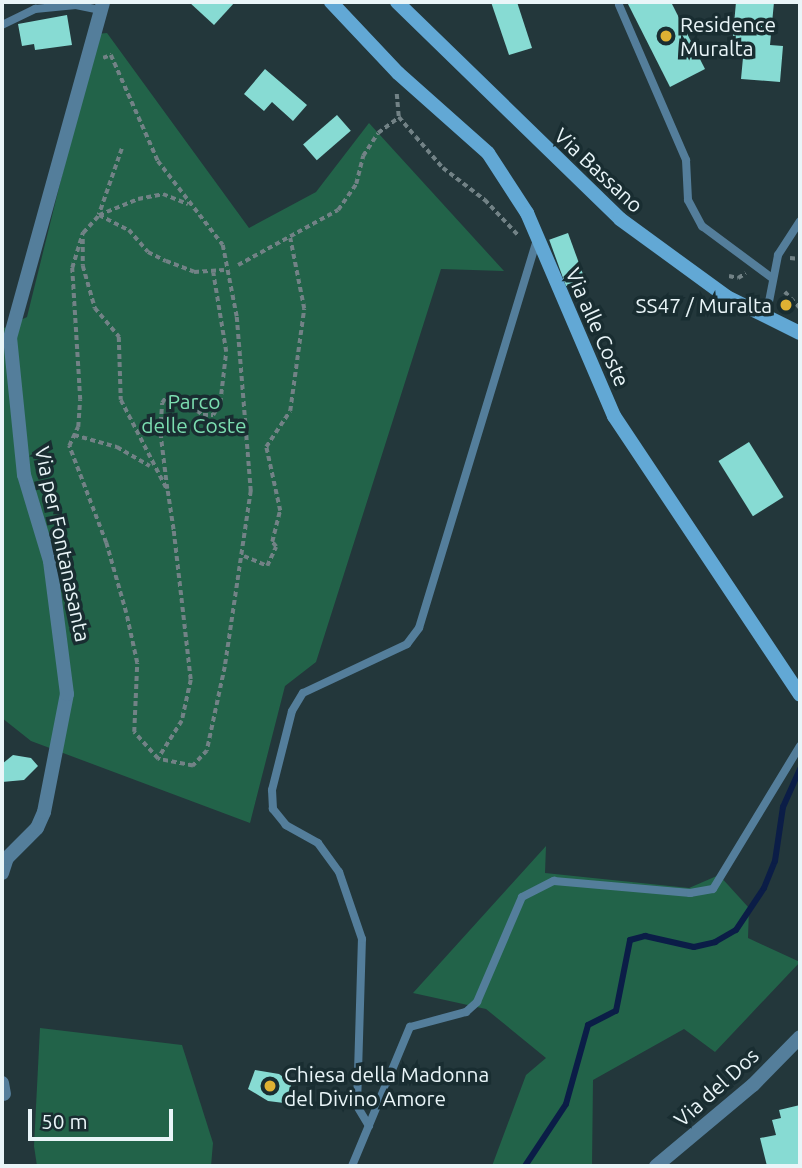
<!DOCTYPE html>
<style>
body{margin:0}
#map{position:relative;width:802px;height:1168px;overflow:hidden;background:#23373b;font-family:Ubuntu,sans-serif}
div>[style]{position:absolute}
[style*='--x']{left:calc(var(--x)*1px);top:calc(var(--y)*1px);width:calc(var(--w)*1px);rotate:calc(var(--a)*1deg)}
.green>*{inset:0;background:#226349}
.stream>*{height:6px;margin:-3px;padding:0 3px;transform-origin:3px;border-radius:3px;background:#0b1d47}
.building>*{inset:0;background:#87dbd3;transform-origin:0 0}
.path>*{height:3.5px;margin-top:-1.75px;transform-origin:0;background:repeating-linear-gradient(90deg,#728286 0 5px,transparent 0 8.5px)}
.lane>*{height:8px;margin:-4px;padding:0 4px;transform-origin:4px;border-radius:4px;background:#547e9b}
.street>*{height:14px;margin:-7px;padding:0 7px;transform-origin:7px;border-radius:7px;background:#547e9b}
.secondary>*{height:14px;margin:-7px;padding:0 7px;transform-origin:7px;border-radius:7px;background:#62a8d5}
.dots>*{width:19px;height:19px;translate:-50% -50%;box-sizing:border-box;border:4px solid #192d31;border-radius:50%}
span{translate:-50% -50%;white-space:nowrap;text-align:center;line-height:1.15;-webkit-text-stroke:7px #192d31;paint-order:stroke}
.poi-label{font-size:21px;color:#e9f5f8}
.left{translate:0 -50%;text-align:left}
.right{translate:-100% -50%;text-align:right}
.street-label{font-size:21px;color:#e9f5f8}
.park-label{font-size:21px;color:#7bddb0}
.frame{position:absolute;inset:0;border:4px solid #e9f5f8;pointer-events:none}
.scale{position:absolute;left:28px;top:1109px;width:145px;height:32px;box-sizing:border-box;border:4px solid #e9f5f8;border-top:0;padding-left:9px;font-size:21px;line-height:24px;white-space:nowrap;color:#e9f5f8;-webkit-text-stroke:5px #192d31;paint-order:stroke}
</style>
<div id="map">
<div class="green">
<div style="clip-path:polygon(107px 33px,249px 228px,316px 192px,369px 123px,504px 271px,441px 269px,316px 662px,285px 686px,250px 823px,31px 741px,2px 718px,2px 329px,27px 317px,97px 34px)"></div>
<div style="clip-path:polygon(546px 846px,545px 873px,689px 888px,719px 875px,749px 908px,748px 938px,800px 962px,715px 1052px,684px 1029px,593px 1080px,592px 1166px,492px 1166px,526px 1075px,546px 1058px,486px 1009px,413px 993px)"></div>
<div style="clip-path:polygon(40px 1028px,182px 1045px,213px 1143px,211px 1166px,37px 1166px,34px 1146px)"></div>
</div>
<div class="stream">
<div style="--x:525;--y:1166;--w:74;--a:-56.5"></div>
<div style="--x:566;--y:1104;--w:82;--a:-74.4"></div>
<div style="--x:588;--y:1025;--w:31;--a:-27"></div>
<div style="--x:616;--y:1011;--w:72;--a:-78.8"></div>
<div style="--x:630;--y:940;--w:16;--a:-15"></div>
<div style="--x:645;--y:936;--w:50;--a:12.7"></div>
<div style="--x:694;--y:947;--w:22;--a:-13"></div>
<div style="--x:715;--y:942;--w:24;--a:-30"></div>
<div style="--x:736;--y:930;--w:50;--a:-56.3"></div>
<div style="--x:764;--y:888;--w:29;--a:-68"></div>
<div style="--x:775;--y:861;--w:55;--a:-81.6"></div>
<div style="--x:783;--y:807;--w:42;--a:-65.9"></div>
</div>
<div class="building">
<div style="clip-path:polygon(189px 2px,235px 2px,214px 25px)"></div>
<div style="clip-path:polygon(491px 2px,517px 2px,532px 48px,509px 55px)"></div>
<div style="clip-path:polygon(627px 2px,671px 2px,705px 69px,670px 87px)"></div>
<div style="clip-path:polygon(736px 2px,774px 2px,770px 45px,783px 46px,780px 82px,741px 79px,744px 47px,732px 46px)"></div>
<div style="clip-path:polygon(67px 15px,72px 45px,35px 50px,34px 44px,22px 46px,18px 24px)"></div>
<div style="clip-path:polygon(265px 69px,307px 105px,293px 121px,272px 102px,264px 111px,244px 94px)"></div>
<div style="left:337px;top:115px;width:21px;height:45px;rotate:49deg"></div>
<div style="left:568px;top:233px;width:49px;height:20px;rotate:70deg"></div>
<div style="left:749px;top:442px;width:65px;height:36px;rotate:58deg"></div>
<div style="clip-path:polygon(13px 755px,31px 758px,38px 766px,24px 780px,2px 782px,2px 764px)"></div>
<div style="clip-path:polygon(255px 1070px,279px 1074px,292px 1083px,284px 1103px,268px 1101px,248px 1089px)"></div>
<div style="clip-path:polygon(800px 1105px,800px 1166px,767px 1166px,760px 1138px,776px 1135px,772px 1120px,781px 1118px,779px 1110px)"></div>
</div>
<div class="path">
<div style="--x:103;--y:58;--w:9;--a:-21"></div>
<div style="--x:111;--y:55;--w:116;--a:66.1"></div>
<div style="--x:158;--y:161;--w:106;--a:52.3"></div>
<div style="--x:223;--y:245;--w:73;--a:79"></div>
<div style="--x:237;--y:317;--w:175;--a:85.4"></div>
<div style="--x:251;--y:491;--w:178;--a:98.4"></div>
<div style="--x:225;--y:667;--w:86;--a:102.1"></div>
<div style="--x:207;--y:751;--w:21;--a:133"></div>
<div style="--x:193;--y:766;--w:36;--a:-169"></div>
<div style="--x:158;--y:759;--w:36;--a:-132"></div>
<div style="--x:134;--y:732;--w:69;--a:-87.5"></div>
<div style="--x:137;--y:663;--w:51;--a:-102.4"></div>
<div style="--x:126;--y:613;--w:73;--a:-105.9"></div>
<div style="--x:106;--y:543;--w:104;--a:-110.9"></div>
<div style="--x:69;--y:446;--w:21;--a:-65"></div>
<div style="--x:78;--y:427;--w:27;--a:-86"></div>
<div style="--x:80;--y:400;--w:132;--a:-93.5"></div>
<div style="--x:72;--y:268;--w:37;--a:-73"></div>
<div style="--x:83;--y:233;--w:24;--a:-48"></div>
<div style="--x:99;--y:215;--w:42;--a:-22.3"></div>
<div style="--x:138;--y:199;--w:25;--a:-11"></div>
<div style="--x:163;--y:194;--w:27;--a:22"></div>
<div style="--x:397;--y:94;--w:23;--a:85"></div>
<div style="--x:399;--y:117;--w:26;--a:50"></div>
<div style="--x:416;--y:137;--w:41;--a:48.9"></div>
<div style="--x:443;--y:168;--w:53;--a:37.3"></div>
<div style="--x:485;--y:200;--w:48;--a:46.7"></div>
<div style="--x:122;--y:149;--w:70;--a:109.2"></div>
<div style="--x:99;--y:215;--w:34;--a:27"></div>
<div style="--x:129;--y:230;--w:29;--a:49"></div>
<div style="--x:148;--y:252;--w:20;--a:27"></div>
<div style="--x:166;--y:261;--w:30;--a:21"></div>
<div style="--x:194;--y:272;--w:30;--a:-4"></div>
<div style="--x:83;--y:239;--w:27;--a:90"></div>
<div style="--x:83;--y:266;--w:44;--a:74.1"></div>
<div style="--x:95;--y:308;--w:38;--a:50"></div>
<div style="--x:119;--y:337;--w:63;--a:88.2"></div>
<div style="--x:121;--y:400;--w:102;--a:62.7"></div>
<div style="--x:168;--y:491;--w:40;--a:81.5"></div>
<div style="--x:174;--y:531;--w:150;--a:83.5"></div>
<div style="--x:191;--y:680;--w:42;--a:102.4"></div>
<div style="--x:182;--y:721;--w:45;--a:122.3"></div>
<div style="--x:790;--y:258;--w:10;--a:6"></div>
<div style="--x:238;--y:265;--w:114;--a:-28.8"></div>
<div style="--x:338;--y:210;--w:32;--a:-55"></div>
<div style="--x:356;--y:184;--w:29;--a:-76"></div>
<div style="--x:363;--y:156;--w:27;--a:-57"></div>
<div style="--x:378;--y:133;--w:26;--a:-37"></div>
<div style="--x:729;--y:276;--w:9;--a:13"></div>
<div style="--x:738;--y:278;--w:9;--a:-32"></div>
<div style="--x:785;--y:292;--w:22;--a:47"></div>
<div style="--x:74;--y:435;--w:45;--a:15.6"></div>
<div style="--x:117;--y:447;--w:38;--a:30"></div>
<div style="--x:167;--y:489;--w:58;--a:-96.9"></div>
<div style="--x:160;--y:431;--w:28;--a:-86"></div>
<div style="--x:162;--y:403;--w:7;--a:-56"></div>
<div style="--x:166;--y:397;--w:10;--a:-6"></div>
<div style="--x:176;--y:396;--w:33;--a:35"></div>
<div style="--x:203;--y:415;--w:10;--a:0"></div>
<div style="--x:213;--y:415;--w:14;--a:-60"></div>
<div style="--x:220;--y:403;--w:51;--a:-83.3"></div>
<div style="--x:226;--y:352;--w:80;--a:-99.3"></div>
<div style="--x:244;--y:556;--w:25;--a:23"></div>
<div style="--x:267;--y:566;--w:21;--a:-65"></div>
<div style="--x:276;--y:547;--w:6;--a:-129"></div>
<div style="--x:272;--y:542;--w:32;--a:-76"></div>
<div style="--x:280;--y:511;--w:66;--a:-102.3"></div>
<div style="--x:266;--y:447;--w:43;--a:-56.3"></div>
<div style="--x:290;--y:411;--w:103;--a:-82.2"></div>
<div style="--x:304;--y:309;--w:72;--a:-101.2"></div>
</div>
<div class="lane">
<div style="--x:619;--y:5;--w:169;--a:66.6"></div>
<div style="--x:686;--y:160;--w:40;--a:87.1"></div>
<div style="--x:688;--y:200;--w:30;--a:62"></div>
<div style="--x:702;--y:226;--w:87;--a:36.6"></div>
<div style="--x:2;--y:25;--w:37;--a:-26"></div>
<div style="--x:35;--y:9;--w:41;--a:-5.6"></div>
<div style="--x:76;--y:5;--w:25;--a:12"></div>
<div style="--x:766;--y:317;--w:63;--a:-79"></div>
<div style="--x:778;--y:255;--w:40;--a:-57.1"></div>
<div style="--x:369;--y:1126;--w:23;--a:-121"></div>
<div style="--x:357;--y:1106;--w:167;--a:-88.3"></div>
<div style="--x:362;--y:939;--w:71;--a:-108.9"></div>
<div style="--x:339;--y:872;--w:36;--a:-126"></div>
<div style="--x:318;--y:843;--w:37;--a:-151"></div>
<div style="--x:286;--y:825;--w:21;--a:-129"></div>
<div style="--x:273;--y:809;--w:19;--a:-93"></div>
<div style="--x:272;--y:790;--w:81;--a:-75.8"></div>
<div style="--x:292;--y:711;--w:21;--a:-59"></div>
<div style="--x:303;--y:693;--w:115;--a:-25.2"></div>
<div style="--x:407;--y:644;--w:20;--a:-53"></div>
<div style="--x:419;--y:628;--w:407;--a:-73.1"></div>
<div style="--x:352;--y:1166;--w:151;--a:-67.4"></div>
<div style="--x:410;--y:1027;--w:58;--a:-15"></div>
<div style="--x:466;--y:1012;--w:15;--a:-42"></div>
<div style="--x:477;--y:1002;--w:114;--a:-66.8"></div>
<div style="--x:522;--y:897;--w:36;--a:-27"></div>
<div style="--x:554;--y:881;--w:137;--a:5"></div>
<div style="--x:690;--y:893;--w:23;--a:-10"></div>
<div style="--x:713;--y:889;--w:167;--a:-58.7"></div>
</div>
<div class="street">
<div style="--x:2;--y:873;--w:16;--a:-72"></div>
<div style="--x:7;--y:858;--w:42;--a:-45"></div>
<div style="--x:37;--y:828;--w:17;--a:-66"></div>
<div style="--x:44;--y:812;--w:120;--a:-79"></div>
<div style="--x:67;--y:694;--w:134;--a:-97.3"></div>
<div style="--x:50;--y:561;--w:90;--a:-106.8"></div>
<div style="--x:24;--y:475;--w:138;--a:-95.8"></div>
<div style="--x:10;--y:338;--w:349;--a:-74.5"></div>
<div style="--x:2;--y:1083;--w:11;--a:80"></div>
<div style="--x:656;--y:1166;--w:126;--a:-39.9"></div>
<div style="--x:753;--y:1085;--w:67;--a:-45.6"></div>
</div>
<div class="secondary">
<div style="--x:331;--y:2;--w:98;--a:46.7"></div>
<div style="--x:398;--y:73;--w:120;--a:41.6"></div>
<div style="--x:488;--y:153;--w:72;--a:57"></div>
<div style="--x:527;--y:213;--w:221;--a:66.8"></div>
<div style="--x:614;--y:416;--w:335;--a:56.3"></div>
<div style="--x:397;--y:2;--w:311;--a:44.2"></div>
<div style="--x:620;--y:219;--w:132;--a:36.1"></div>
<div style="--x:727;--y:297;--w:81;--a:26.3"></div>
</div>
<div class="dots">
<div style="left:666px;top:36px;background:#deb133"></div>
<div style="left:786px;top:305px;background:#deb133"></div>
<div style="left:270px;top:1086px;background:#deb133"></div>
</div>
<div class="poi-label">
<span class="left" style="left:680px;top:36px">Residence<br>Muralta</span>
<span class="right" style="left:772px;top:305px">SS47 / Muralta</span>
<span class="left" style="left:284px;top:1086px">Chiesa della Madonna<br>del Divino Amore</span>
</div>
<div class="street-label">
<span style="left:599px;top:170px;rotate:43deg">Via Bassano</span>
<span style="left:598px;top:327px;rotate:66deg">Via alle Coste</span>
<span style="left:63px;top:544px;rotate:78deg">Via per Fontanasanta</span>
<span style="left:716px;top:1087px;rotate:-42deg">Via del Dos</span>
</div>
<div class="park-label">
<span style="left:194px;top:413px">Parco<br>delle Coste</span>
</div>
<div class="frame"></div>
<div class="scale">50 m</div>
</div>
